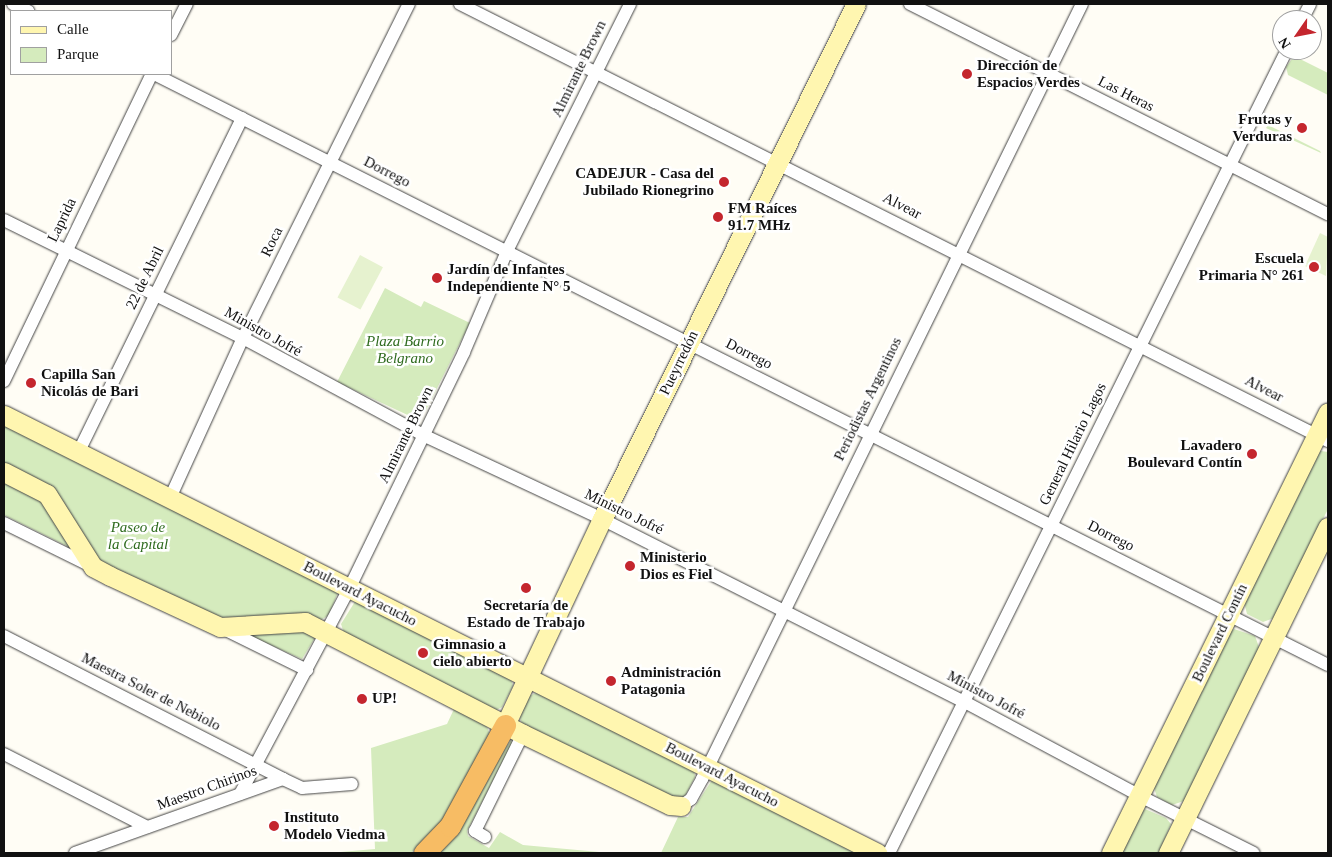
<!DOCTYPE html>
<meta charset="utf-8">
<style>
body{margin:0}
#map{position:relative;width:1332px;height:857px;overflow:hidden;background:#fffdf5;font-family:"Times New Roman",serif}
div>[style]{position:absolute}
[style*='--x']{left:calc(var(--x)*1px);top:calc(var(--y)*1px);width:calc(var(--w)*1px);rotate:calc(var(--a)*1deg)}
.green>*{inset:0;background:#d5ebbd}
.pitch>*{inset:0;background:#e6f2cf;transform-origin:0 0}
.roads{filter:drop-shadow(0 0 1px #444) drop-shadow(0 0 1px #444)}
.minor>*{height:12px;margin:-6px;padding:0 6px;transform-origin:6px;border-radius:6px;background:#fff}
.secondary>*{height:19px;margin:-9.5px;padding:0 9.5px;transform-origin:9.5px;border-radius:9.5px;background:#fff6b0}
.trunk>*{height:21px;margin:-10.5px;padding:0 10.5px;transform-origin:10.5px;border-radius:10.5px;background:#f7bc64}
.dots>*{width:14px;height:14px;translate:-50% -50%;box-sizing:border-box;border:2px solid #fff;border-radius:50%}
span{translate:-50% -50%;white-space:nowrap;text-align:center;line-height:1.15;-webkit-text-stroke:5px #fff;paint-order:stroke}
.poi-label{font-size:15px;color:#111;font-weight:700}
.left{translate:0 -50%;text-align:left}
.right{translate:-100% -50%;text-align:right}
.street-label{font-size:15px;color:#111}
.park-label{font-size:15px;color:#2f6b1f;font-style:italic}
.frame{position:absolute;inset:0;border:5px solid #111;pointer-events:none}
.legend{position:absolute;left:10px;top:10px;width:162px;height:65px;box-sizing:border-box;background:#fff;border:1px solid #a0a0a0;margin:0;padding:6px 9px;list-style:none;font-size:15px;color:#111}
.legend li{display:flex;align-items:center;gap:10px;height:25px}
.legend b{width:25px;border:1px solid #a0a0a0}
.north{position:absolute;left:1272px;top:10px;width:50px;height:50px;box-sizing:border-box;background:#fff;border:1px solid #a0a0a0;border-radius:50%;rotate:237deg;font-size:14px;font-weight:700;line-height:20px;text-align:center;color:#111}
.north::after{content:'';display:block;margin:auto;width:18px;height:22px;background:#c4262e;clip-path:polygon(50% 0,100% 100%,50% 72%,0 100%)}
</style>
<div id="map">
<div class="green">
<div style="clip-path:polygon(1294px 56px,1328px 73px,1328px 95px,1288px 75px,1286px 67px)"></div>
<div style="clip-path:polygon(1268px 125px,1320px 151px,1321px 153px,1266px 128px)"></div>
<div style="clip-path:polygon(385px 288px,421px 307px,424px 301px,470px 323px,426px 410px,414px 418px,337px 382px)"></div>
<div style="clip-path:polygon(4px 424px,338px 592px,329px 615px,321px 620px,217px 619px,103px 564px,4px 464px)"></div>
<div style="clip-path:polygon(1321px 451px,1328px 452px,1328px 509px,1274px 618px,1263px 622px,1247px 614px,1244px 602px,1315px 456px)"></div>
<div style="clip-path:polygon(4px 481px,39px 498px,71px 548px,4px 515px)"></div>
<div style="clip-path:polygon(356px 600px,511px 678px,513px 686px,502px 707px,495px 711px,344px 633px,341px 624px)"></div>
<div style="clip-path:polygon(301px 628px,316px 636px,302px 659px,248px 635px,249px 632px)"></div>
<div style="clip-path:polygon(1234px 629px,1255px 636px,1260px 650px,1184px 801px,1172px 805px,1157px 797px,1153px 785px,1228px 634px)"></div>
<div style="clip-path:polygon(538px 692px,694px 769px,695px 777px,685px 796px,678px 800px,522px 724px,519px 715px,529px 696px)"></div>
<div style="clip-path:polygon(454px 709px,486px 724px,490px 735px,443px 823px,411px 853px,329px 853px,375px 849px,371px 748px,447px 724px)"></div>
<div style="clip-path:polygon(511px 740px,512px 744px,467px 831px,468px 836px,489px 848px,500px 832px,523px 845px,610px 853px,435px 853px)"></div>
<div style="clip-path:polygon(712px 780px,868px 853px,661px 853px,678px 817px,688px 817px)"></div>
<div style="clip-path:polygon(1145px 809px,1166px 818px,1171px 824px,1159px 853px,1121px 853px,1139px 814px)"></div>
</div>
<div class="pitch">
<div style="clip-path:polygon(1320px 233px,1328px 237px,1326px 276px,1305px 266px)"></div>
<div style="left:360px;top:255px;width:26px;height:48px;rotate:28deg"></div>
</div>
<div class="roads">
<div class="minor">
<div style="--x:13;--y:4;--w:17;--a:25"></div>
<div style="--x:460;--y:4;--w:972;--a:26.72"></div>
<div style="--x:910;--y:4;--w:468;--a:26.7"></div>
<div style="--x:1302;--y:20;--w:18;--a:-63"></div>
<div style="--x:171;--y:35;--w:35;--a:-63"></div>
<div style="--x:154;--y:74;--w:1314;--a:26.72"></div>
<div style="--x:4;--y:220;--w:267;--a:26.3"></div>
<div style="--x:243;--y:338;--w:204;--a:28.3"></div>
<div style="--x:423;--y:435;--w:198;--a:25.1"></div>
<div style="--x:602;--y:519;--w:404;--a:26.8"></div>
<div style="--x:963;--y:701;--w:201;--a:28.2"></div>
<div style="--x:1140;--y:796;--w:127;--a:26.6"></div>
<div style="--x:4;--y:381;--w:341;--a:-64.3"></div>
<div style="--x:78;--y:453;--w:373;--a:-63.9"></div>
<div style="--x:170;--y:498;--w:176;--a:-65.5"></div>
<div style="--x:243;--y:338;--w:373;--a:-63.6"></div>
<div style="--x:4;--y:523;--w:97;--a:26.3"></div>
<div style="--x:222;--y:628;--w:95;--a:26.3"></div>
<div style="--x:4;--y:636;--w:314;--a:27.1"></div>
<div style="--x:4;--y:754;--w:161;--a:27"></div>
<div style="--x:240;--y:794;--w:232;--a:-62"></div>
<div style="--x:349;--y:589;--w:263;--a:-64.1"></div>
<div style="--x:464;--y:352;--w:110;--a:-66.9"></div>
<div style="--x:507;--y:251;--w:276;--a:-63.5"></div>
<div style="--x:681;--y:806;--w:12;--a:-35"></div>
<div style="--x:691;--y:799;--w:23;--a:-61"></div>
<div style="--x:702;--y:779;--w:863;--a:-63.88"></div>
<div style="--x:485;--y:837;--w:12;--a:-149"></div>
<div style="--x:475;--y:831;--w:108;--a:-63.7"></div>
<div style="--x:75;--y:853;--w:221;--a:-19.6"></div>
<div style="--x:283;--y:779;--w:21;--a:25"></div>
<div style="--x:302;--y:788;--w:50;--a:-4.6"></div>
<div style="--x:889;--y:853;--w:896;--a:-63.64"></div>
</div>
<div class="secondary">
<div style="--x:4;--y:415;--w:977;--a:26.64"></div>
<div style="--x:4;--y:472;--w:48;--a:27.1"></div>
<div style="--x:47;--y:494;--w:86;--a:57.8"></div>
<div style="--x:93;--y:567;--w:19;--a:28"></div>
<div style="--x:110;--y:576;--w:121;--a:24.9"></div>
<div style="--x:220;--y:627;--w:85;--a:-3.4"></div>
<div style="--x:305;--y:622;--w:245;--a:27.2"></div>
<div style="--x:523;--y:734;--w:163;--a:25.8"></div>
<div style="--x:670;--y:805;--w:11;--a:5"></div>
<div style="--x:505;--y:725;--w:228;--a:-64.8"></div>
<div style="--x:602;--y:519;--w:574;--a:-63.75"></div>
<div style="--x:1111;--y:853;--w:491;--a:-63.8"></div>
<div style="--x:1168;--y:853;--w:363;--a:-63.9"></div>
</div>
<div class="trunk">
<div style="--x:424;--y:853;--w:37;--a:-46"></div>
<div style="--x:450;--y:826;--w:115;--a:-61.4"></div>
</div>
</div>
<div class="dots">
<div style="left:967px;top:74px;background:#c4262e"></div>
<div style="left:1302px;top:128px;background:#c4262e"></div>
<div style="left:724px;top:182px;background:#c4262e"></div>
<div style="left:718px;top:217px;background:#c4262e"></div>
<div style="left:1314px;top:267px;background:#c4262e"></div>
<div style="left:437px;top:278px;background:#c4262e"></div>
<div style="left:31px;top:383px;background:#c4262e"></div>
<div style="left:1252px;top:454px;background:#c4262e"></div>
<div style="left:630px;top:566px;background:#c4262e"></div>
<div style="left:526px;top:588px;background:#c4262e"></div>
<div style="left:423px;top:653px;background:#c4262e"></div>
<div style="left:611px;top:681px;background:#c4262e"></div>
<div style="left:362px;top:699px;background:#c4262e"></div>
<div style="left:274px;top:826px;background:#c4262e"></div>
</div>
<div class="poi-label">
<span class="left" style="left:977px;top:74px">Dirección de<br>Espacios Verdes</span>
<span class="right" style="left:1292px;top:128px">Frutas y<br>Verduras</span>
<span class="right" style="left:714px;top:182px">CADEJUR - Casa del<br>Jubilado Rionegrino</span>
<span class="left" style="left:728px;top:217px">FM Raíces<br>91.7 MHz</span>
<span class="right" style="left:1304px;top:267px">Escuela<br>Primaria N° 261</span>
<span class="left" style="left:447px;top:278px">Jardín de Infantes<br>Independiente N° 5</span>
<span class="left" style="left:41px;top:383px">Capilla San<br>Nicolás de Bari</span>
<span class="right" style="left:1242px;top:454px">Lavadero<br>Boulevard Contín</span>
<span class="left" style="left:640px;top:566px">Ministerio<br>Dios es Fiel</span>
<span style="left:526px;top:614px">Secretaría de<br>Estado de Trabajo</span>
<span class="left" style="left:433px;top:653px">Gimnasio a<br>cielo abierto</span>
<span class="left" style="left:621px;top:681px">Administración<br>Patagonia</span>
<span class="left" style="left:372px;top:699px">UP!</span>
<span class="left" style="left:284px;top:826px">Instituto<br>Modelo Viedma</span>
</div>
<div class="street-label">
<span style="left:579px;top:69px;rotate:-64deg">Almirante Brown</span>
<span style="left:1126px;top:94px;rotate:27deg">Las Heras</span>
<span style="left:387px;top:172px;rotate:27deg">Dorrego</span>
<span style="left:902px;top:206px;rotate:27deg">Alvear</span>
<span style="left:62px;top:220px;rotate:-64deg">Laprida</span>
<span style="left:272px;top:242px;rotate:-64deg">Roca</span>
<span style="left:145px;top:278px;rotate:-64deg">22 de Abril</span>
<span style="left:263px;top:332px;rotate:29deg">Ministro Jofré</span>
<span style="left:749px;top:354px;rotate:27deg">Dorrego</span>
<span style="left:679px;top:363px;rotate:-64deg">Pueyrredón</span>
<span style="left:1264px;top:389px;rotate:27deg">Alvear</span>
<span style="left:868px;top:399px;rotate:-64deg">Periodistas Argentinos</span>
<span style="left:406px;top:435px;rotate:-64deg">Almirante Brown</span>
<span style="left:1073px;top:444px;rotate:-64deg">General Hilario Lagos</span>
<span style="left:624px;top:512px;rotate:26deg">Ministro Jofré</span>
<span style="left:1111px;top:536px;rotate:27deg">Dorrego</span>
<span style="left:360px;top:594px;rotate:27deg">Boulevard Ayacucho</span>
<span style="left:1220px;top:633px;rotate:-64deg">Boulevard Contín</span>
<span style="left:151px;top:692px;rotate:27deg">Maestra Soler de Nebiolo</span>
<span style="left:986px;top:695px;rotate:28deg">Ministro Jofré</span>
<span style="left:722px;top:775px;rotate:27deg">Boulevard Ayacucho</span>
<span style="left:207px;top:788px;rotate:-20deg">Maestro Chirinos</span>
</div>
<div class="park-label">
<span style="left:405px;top:350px">Plaza Barrio<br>Belgrano</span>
<span style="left:138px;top:536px">Paseo de<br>la Capital</span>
</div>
<div class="frame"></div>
<ul class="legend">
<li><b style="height:6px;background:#fff6b0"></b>Calle</li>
<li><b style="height:14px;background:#d5ebbd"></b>Parque</li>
</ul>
<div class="north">N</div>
</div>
